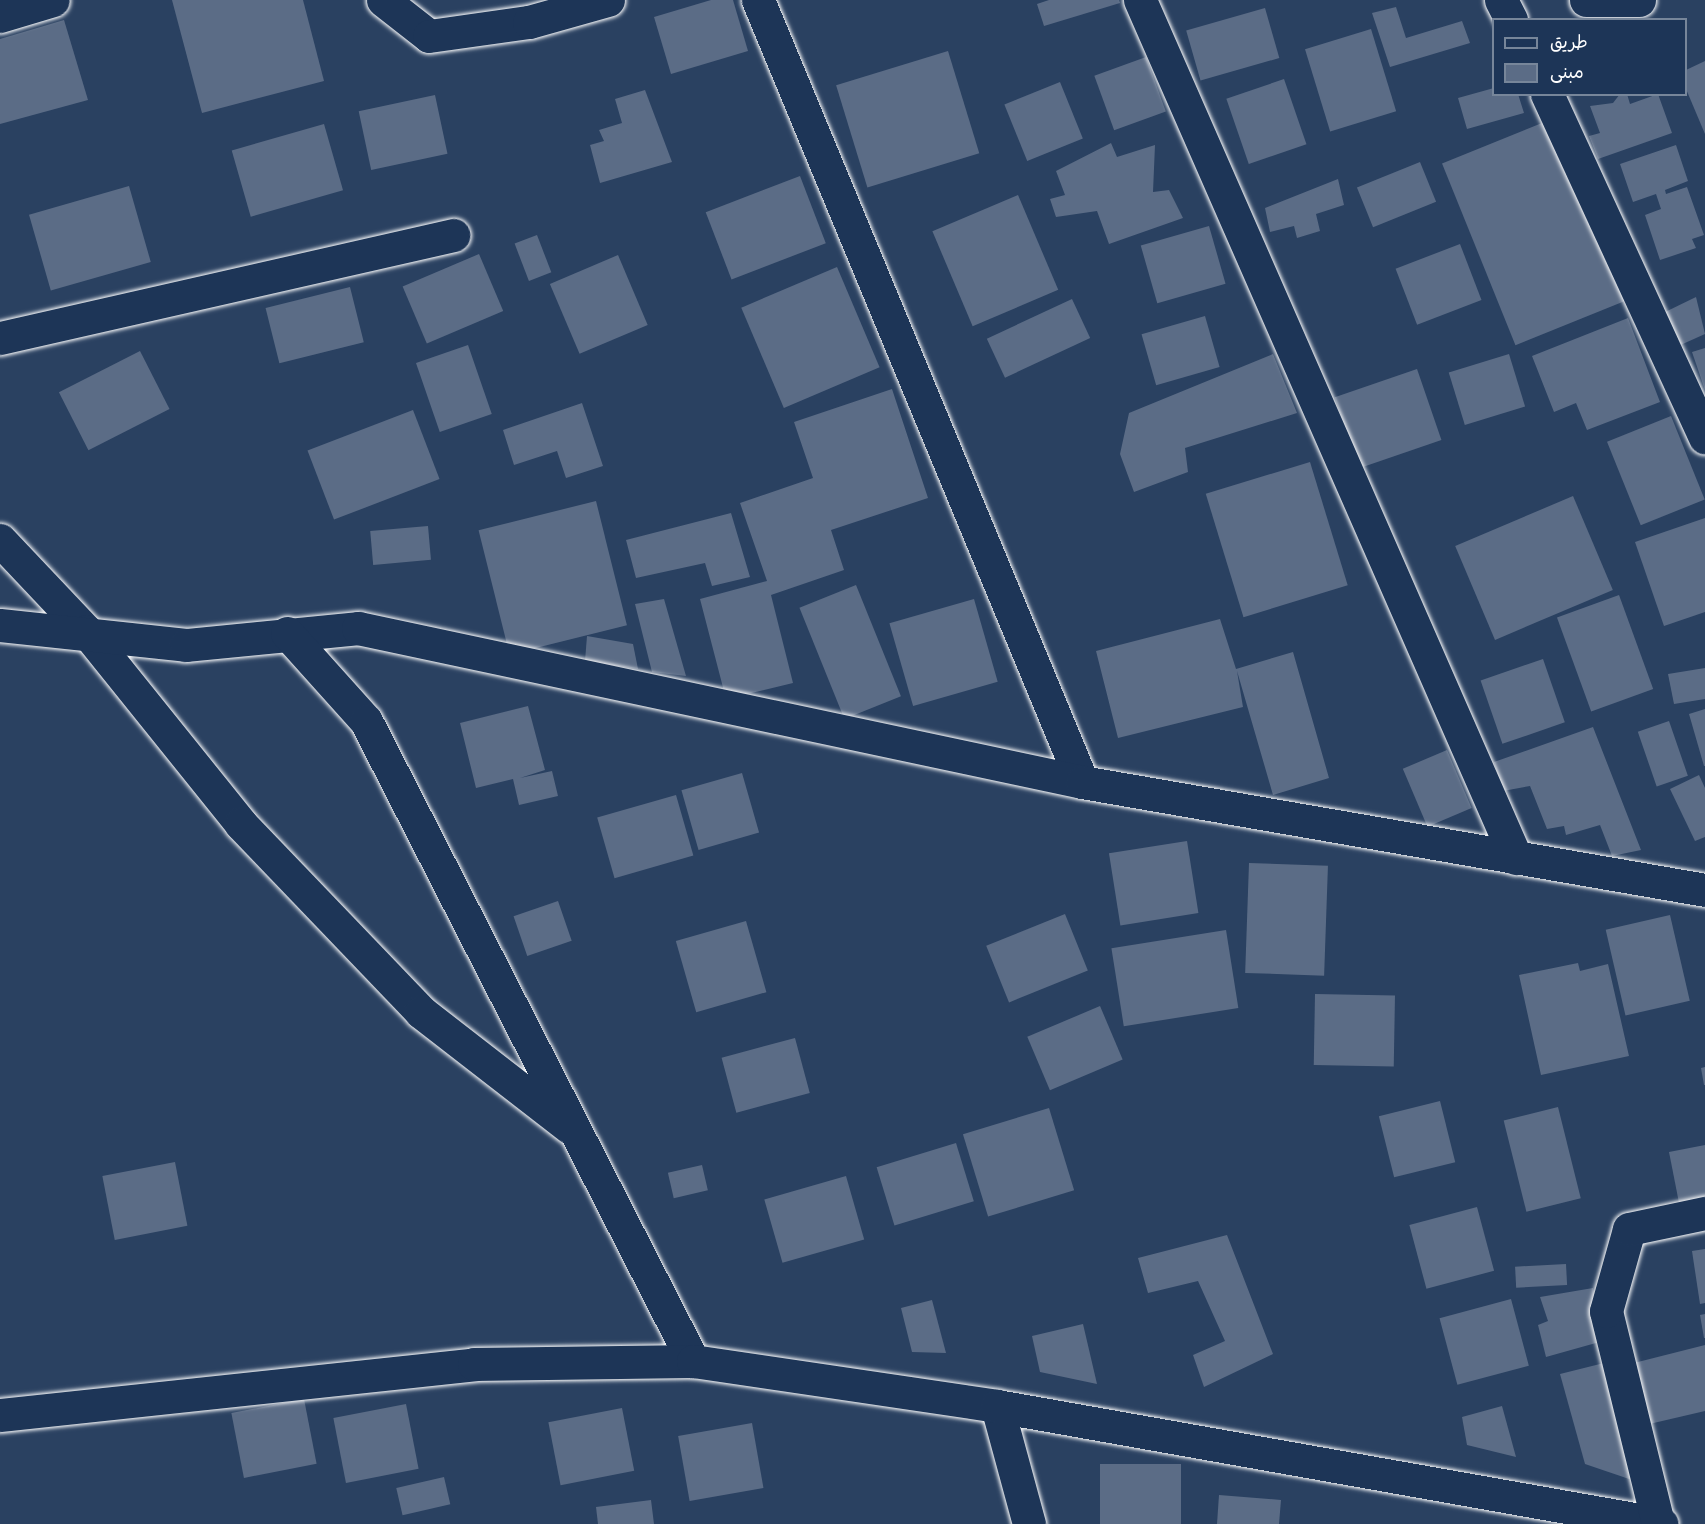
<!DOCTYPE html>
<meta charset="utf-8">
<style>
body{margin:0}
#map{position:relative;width:1705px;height:1524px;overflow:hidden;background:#2a4161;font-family:Mali,"Playpen Sans Arabic",sans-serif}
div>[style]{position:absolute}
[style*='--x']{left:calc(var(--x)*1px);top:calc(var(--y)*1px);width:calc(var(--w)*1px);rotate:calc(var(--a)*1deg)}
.building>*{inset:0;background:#5b6c86;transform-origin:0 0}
.roads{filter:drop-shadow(0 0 2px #fff) drop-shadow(0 0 2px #fff)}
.minor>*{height:33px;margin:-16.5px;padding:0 16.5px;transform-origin:16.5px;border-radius:16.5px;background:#1d3557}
span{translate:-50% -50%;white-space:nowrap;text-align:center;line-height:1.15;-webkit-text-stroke:4.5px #1d3557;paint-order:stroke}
.legend{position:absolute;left:1492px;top:18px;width:195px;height:78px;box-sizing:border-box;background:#1d3557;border:2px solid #77869a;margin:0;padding:8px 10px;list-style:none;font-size:18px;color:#fff}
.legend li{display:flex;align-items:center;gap:12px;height:30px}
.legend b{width:30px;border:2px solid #77869a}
</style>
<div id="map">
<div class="building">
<div style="clip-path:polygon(172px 0,303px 0,324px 81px,202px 113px)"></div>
<div style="clip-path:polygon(711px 0,733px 0,748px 51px,671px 74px,654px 17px)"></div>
<div style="clip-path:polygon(1049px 0,1119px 0,1120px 3px,1044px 26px,1037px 4px)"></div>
<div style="clip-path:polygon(1396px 7px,1406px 38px,1462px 21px,1470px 43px,1390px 67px,1372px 13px)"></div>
<div style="left:1265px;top:8px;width:52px;height:82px;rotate:74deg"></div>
<div style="clip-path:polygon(64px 20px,88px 100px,0 124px,0 39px)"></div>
<div style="left:1371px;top:29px;width:86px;height:69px;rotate:73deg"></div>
<div style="left:948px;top:51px;width:107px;height:117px;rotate:73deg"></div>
<div style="left:1146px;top:57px;width:58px;height:55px;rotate:70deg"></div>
<div style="clip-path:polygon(1705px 61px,1705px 134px,1686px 89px,1686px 70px)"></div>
<div style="left:1284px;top:79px;width:69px;height:61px;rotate:71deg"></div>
<div style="left:1060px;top:82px;width:61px;height:60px;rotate:68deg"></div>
<div style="clip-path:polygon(1494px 88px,1494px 94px,1518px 94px,1524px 113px,1467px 129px,1458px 98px)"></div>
<div style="clip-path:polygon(645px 90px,672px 162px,600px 183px,590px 145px,604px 141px,599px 130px,622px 123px,615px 99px)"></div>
<div style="clip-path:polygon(1620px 94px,1627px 94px,1630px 104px,1658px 94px,1672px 133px,1598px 159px,1589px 136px,1600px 133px,1590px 106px,1613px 103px)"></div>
<div style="left:435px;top:95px;width:60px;height:78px;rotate:78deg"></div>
<div style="left:1557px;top:117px;width:196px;height:124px;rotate:68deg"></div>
<div style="left:324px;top:124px;width:69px;height:96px;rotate:74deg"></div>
<div style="clip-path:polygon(1111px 143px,1117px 157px,1155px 145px,1153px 192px,1169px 190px,1183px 218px,1109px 244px,1097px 211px,1056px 217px,1050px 199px,1065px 195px,1056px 171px)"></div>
<div style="clip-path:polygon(1676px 145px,1688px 181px,1665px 190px,1666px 194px,1687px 187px,1704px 235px,1692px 239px,1696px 248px,1660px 260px,1645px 215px,1661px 209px,1656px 194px,1633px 202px,1620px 164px)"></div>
<div style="left:1420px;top:162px;width:43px;height:68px;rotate:68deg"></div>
<div style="left:800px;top:176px;width:72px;height:101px;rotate:69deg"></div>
<div style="clip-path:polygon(1338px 179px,1344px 205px,1316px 214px,1320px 231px,1297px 238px,1294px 226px,1270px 232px,1265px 208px)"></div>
<div style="left:129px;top:186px;width:79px;height:104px;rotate:74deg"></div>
<div style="left:1018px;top:195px;width:103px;height:93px;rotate:67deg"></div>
<div style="left:1209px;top:226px;width:60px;height:71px;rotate:74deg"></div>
<div style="left:537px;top:235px;width:40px;height:24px;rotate:69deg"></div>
<div style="left:1460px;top:244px;width:60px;height:69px;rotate:69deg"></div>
<div style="left:479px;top:254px;width:62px;height:83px;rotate:67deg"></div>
<div style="left:618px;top:255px;width:76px;height:74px;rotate:67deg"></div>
<div style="left:837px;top:267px;width:109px;height:104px;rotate:67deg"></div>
<div style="left:350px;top:287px;width:57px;height:87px;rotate:76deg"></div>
<div style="clip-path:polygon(1696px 297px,1705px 334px,1676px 347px,1661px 314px)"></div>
<div style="left:1072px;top:299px;width:43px;height:94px;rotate:65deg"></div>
<div style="left:1205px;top:316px;width:53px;height:66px;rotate:74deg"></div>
<div style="clip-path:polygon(1628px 318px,1660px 402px,1587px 430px,1576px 403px,1554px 412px,1532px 356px)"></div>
<div style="left:468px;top:345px;width:73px;height:55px;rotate:71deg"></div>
<div style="clip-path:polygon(1705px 348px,1705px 390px,1692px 352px)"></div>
<div style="left:140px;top:351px;width:65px;height:91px;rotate:63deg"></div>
<div style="clip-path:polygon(1273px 354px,1297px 413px,1185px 448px,1188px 472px,1134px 492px,1120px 454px,1129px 413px)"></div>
<div style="left:1509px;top:354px;width:55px;height:63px;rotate:73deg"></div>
<div style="left:1417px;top:369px;width:75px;height:87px;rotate:71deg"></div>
<div style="clip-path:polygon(892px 389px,928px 498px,831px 530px,844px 570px,771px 595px,793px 683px,726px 699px,700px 599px,767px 581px,740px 503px,813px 478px,794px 422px)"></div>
<div style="clip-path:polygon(582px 403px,603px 466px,566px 478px,557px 451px,514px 465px,503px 430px)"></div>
<div style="left:413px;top:410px;width:74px;height:113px;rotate:69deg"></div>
<div style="left:1671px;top:416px;width:90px;height:69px;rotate:68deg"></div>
<div style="left:1310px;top:462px;width:129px;height:109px;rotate:73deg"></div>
<div style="left:1573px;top:496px;width:102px;height:128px;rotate:67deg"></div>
<div style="left:596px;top:501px;width:128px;height:121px;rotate:76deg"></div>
<div style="clip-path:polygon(731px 513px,750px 577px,712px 586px,705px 563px,636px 578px,626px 540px)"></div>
<div style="clip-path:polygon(1705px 518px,1705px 612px,1664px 626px,1635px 542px)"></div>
<div style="left:428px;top:526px;width:34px;height:58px;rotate:85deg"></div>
<div style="left:856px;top:585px;width:120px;height:61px;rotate:68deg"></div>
<div style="left:1619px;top:595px;width:100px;height:66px;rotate:70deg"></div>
<div style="clip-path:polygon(664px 599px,686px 676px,652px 672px,635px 604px)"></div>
<div style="left:974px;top:599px;width:86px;height:88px;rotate:74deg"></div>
<div style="clip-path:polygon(1220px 619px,1236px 669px,1293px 652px,1329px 778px,1273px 795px,1237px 671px,1243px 707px,1118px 738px,1096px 651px)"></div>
<div style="clip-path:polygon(587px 636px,633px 644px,638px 669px,585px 661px)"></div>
<div style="left:1543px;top:659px;width:67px;height:66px;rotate:71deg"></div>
<div style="clip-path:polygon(1705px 668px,1705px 699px,1674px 704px,1668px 674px)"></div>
<div style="clip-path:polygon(528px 706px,545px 770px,520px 778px,552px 771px,558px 796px,519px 805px,513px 779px,476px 788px,460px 723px)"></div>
<div style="clip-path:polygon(1705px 709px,1705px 766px,1704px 766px,1689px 714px)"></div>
<div style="left:1669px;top:721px;width:58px;height:33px;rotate:71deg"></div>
<div style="clip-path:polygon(1593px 727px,1641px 850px,1612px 856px,1600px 825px,1566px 835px,1564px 826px,1547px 829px,1530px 786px,1503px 791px,1494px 762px)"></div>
<div style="left:1447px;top:750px;width:63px;height:48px;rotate:67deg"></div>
<div style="left:742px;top:773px;width:62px;height:63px;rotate:74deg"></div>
<div style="clip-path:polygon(1699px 775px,1705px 788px,1705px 837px,1695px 841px,1670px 789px)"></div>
<div style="left:676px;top:795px;width:63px;height:82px;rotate:74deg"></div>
<div style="left:1187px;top:841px;width:73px;height:79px;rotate:81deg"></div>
<div style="left:1249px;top:863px;width:79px;height:110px;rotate:2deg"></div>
<div style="left:558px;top:901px;width:42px;height:47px;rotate:71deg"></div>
<div style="left:1065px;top:914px;width:61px;height:85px;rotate:68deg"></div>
<div style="left:1670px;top:915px;width:88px;height:66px;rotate:77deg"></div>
<div style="left:746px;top:921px;width:74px;height:73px;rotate:74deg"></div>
<div style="left:1226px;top:930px;width:79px;height:116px;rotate:81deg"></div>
<div style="clip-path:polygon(1578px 963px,1580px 971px,1608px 964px,1629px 1056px,1541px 1075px,1519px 975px)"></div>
<div style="left:1315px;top:994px;width:80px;height:71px;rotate:1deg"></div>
<div style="left:1100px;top:1006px;width:58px;height:79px;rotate:67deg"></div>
<div style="left:795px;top:1038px;width:57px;height:76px;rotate:75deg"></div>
<div style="clip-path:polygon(1705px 1067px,1705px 1085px,1704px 1085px,1701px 1068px)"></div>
<div style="left:1440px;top:1101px;width:63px;height:63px;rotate:76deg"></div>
<div style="left:1558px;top:1107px;width:94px;height:56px;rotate:76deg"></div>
<div style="left:1049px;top:1108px;width:86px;height:90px;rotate:73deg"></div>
<div style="left:956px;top:1143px;width:61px;height:83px;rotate:73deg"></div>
<div style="clip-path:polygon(1705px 1145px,1705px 1208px,1681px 1213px,1669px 1152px)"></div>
<div style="left:175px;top:1162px;width:65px;height:74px;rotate:79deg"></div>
<div style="left:702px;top:1165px;width:26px;height:35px;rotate:77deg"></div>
<div style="left:846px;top:1176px;width:66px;height:85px;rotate:74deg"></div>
<div style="left:1477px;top:1207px;width:66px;height:70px;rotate:75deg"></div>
<div style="clip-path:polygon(1227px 1235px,1273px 1354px,1204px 1387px,1193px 1355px,1225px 1341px,1198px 1281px,1148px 1293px,1138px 1258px)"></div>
<div style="clip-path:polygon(1705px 1249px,1705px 1303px,1700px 1304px,1692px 1251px)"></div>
<div style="left:1566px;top:1264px;width:21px;height:51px;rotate:87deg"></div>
<div style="clip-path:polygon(1593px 1288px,1603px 1341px,1546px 1357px,1538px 1325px,1548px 1321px,1540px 1297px)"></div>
<div style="left:1511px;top:1299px;width:69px;height:74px;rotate:75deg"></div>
<div style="clip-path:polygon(932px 1300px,946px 1353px,912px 1352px,901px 1308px)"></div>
<div style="clip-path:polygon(1705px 1314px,1705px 1338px,1704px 1338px,1700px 1315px)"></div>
<div style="clip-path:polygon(1083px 1324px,1097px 1384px,1040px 1372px,1032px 1336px)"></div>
<div style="clip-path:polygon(1705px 1345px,1705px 1411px,1645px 1425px,1630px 1364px)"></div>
<div style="clip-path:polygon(1608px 1362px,1635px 1481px,1585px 1464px,1560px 1374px)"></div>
<div style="left:304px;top:1399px;width:66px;height:74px;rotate:79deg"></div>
<div style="left:406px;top:1404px;width:66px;height:74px;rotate:79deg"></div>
<div style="clip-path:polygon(1502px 1406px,1516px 1457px,1467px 1445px,1462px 1417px)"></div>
<div style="left:622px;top:1408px;width:64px;height:75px;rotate:79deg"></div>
<div style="left:752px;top:1423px;width:66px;height:75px;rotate:80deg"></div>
<div style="left:1100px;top:1464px;width:81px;height:60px"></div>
<div style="left:444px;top:1477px;width:28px;height:49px;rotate:77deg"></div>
<div style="clip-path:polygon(1219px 1495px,1281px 1500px,1279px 1524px,1217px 1524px)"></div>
<div style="clip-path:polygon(651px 1500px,654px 1524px,598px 1524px,596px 1507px)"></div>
</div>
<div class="roads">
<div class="minor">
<div style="--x:383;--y:0;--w:58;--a:38"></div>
<div style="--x:429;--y:36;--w:101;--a:-8"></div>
<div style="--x:529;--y:22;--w:82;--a:-15.6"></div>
<div style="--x:758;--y:0;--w:846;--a:67.49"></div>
<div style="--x:1140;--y:0;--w:937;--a:66.34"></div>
<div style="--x:1501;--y:0;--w:22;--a:63"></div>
<div style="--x:1586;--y:0;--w:53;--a:0"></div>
<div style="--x:0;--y:16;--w:55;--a:-16.8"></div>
<div style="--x:1547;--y:94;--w:378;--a:65.3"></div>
<div style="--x:0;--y:338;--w:465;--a:-12.8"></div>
<div style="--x:0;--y:540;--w:125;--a:46.6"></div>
<div style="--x:86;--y:631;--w:248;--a:51.2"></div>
<div style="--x:241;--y:824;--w:260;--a:46.2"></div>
<div style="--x:421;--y:1012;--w:187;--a:37.8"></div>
<div style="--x:0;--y:625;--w:187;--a:6.1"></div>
<div style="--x:186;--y:645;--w:173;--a:-5.6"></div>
<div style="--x:358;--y:628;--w:740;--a:12.01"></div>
<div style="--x:1082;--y:782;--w:632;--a:9.83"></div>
<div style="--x:287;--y:633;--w:118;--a:48.1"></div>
<div style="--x:366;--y:721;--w:719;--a:62.94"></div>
<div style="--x:997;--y:1406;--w:122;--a:74.8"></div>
<div style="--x:0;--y:1415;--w:477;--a:-6.1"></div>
<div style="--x:474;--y:1364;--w:219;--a:-0.8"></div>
<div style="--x:693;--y:1361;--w:307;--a:8.4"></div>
<div style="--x:997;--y:1406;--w:675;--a:10.06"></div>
<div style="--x:1658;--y:1523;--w:218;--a:-103.8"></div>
<div style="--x:1606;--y:1311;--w:85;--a:-74.3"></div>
<div style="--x:1629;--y:1229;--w:78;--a:-11.9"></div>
</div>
</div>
<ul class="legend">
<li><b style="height:8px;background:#1d3557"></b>طريق</li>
<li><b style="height:16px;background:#5b6c86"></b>مبنى</li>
</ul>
</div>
